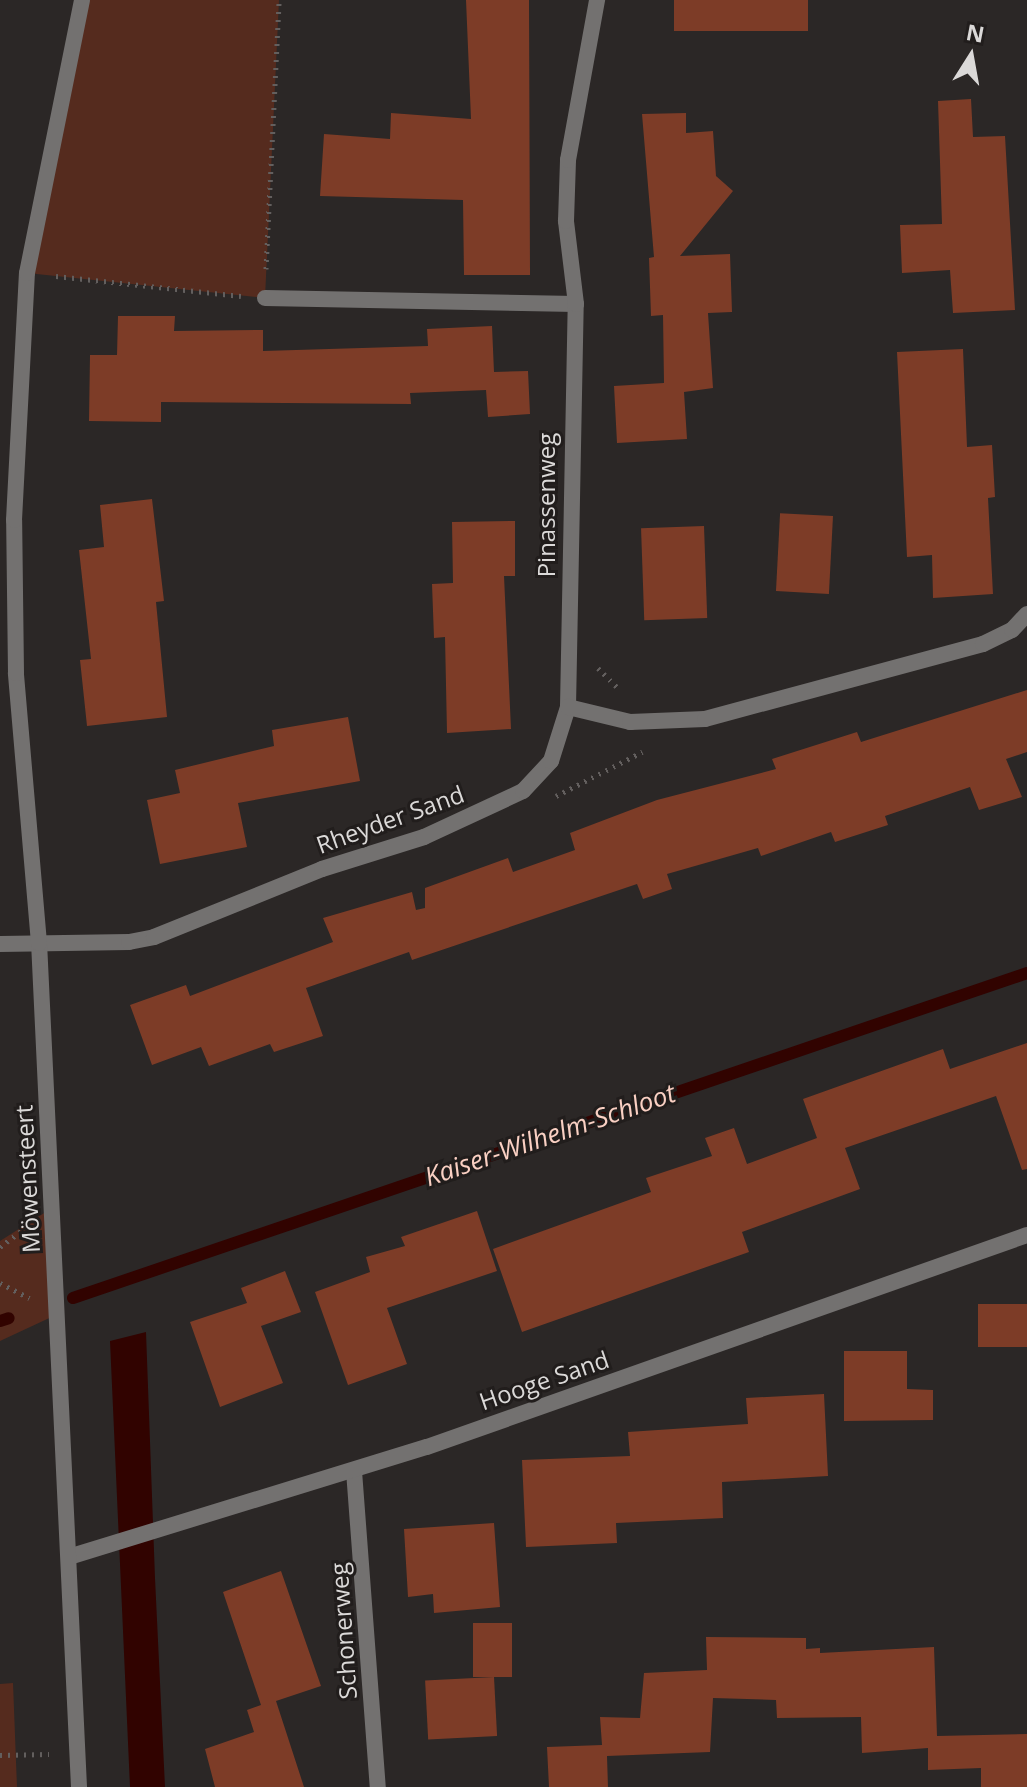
<!DOCTYPE html>
<meta charset="utf-8">
<style>
body{margin:0}
#map{position:relative;width:1027px;height:1787px;overflow:hidden;background:#2b2726;font-family:"Open Sans",sans-serif}
div>[style]{position:absolute}
[style*='--x']{left:calc(var(--x)*1px);top:calc(var(--y)*1px);width:calc(var(--w)*1px);rotate:calc(var(--a)*1deg)}
.green>*{inset:0;background:#552b1e}
.water>*{inset:0;background:#310300}
.stream>*{height:12px;margin:-6px;padding:0 6px;transform-origin:6px;border-radius:6px;background:#310300}
.building>*{inset:0;background:#7d3c27;transform-origin:0 0}
.path>*{height:5px;margin-top:-2.5px;transform-origin:0;background:repeating-linear-gradient(90deg,#635f5e 0 2px,transparent 0 8px)}
.minor>*{height:16px;margin:-8px;padding:0 8px;transform-origin:8px;border-radius:8px;background:#737170}
span{translate:-50% -50%;white-space:nowrap;text-align:center;line-height:1.15;-webkit-text-stroke:6px #211d1c;paint-order:stroke}
.street-label{font-size:24px;color:#dbd9d8}
.water-label{font-size:26px;color:#fad0c3;font-style:italic}
.north{position:absolute;left:931px;top:16px;width:80px;height:80px;-webkit-text-stroke:6px #211d1c;paint-order:stroke;rotate:11deg;font-size:22px;font-weight:700;line-height:32px;text-align:center;color:#dbd9d8}
.north::after{content:'';display:block;margin:auto;width:28px;height:36px;background:#dbd9d8;clip-path:polygon(50% 0,100% 100%,50% 72%,0 100%)}
</style>
<div id="map">
<div class="green">
<div style="clip-path:polygon(87px 0,279px 0,265px 298px,27px 273px)"></div>
<div style="clip-path:polygon(52px 1208px,58px 1314px,0 1341px,0 1241px)"></div>
<div style="clip-path:polygon(13px 1683px,17px 1787px,0 1787px,0 1684px)"></div>
</div>
<div class="water">
<div style="clip-path:polygon(146px 1332px,155px 1578px,165px 1787px,130px 1787px,110px 1341px)"></div>
</div>
<div class="stream">
<div style="--x:73;--y:1298;--w:1008;--a:-18.81"></div>
<div style="--x:0;--y:1321;--w:9;--a:-18"></div>
</div>
<div class="building">
<div style="clip-path:polygon(466px 0,529px 0,530px 275px,464px 275px,463px 200px,320px 196px,324px 134px,390px 139px,391px 113px,471px 119px)"></div>
<div style="left:674px;top:0;width:134px;height:31px"></div>
<div style="clip-path:polygon(971px 99px,973px 137px,1005px 136px,1015px 310px,953px 313px,950px 270px,902px 273px,900px 225px,942px 224px,938px 101px)"></div>
<div style="clip-path:polygon(686px 113px,686px 133px,713px 131px,716px 176px,733px 191px,680px 256px,730px 254px,732px 312px,708px 313px,713px 388px,684px 392px,687px 439px,617px 443px,614px 386px,664px 383px,663px 315px,651px 316px,649px 258px,654px 257px,642px 114px)"></div>
<div style="clip-path:polygon(118px 316px,175px 316px,174px 331px,263px 330px,263px 351px,428px 346px,427px 329px,492px 326px,494px 372px,528px 371px,530px 414px,488px 417px,486px 390px,410px 393px,411px 404px,161px 402px,161px 422px,89px 421px,90px 355px,117px 355px)"></div>
<div style="clip-path:polygon(963px 349px,967px 447px,992px 445px,995px 497px,988px 498px,993px 594px,933px 598px,932px 555px,907px 557px,897px 352px)"></div>
<div style="clip-path:polygon(152px 499px,164px 601px,156px 602px,167px 717px,87px 726px,80px 660px,91px 659px,79px 550px,104px 547px,100px 505px)"></div>
<div style="left:833px;top:516px;width:78px;height:53px;rotate:93deg"></div>
<div style="clip-path:polygon(515px 521px,515px 576px,504px 576px,511px 729px,447px 733px,445px 637px,434px 638px,432px 584px,453px 583px,452px 522px)"></div>
<div style="left:704px;top:526px;width:92px;height:63px;rotate:88deg"></div>
<div style="clip-path:polygon(1027px 690px,1027px 752px,1006px 759px,1022px 797px,979px 810px,970px 787px,885px 816px,888px 825px,835px 842px,831px 832px,761px 856px,758px 848px,667px 874px,672px 889px,643px 899px,637px 884px,412px 960px,409px 952px,306px 988px,323px 1036px,274px 1052px,270px 1044px,209px 1066px,201px 1047px,152px 1065px,130px 1005px,186px 985px,190px 996px,333px 942px,323px 918px,412px 892px,416px 910px,425px 908px,425px 888px,508px 858px,513px 872px,575px 850px,570px 833px,657px 800px,776px 769px,772px 759px,857px 732px,861px 742px)"></div>
<div style="clip-path:polygon(348px 717px,360px 781px,238px 803px,247px 847px,160px 864px,147px 800px,180px 793px,175px 770px,274px 746px,272px 730px)"></div>
<div style="clip-path:polygon(1027px 1043px,1027px 1169px,1022px 1170px,996px 1096px,845px 1148px,860px 1189px,742px 1232px,749px 1252px,522px 1332px,493px 1249px,651px 1192px,646px 1178px,712px 1156px,705px 1138px,734px 1128px,747px 1164px,817px 1138px,803px 1099px,943px 1049px,950px 1069px)"></div>
<div style="clip-path:polygon(477px 1211px,497px 1271px,387px 1308px,407px 1364px,348px 1385px,315px 1292px,370px 1272px,366px 1257px,405px 1246px,401px 1237px)"></div>
<div style="clip-path:polygon(285px 1271px,301px 1312px,261px 1326px,283px 1383px,220px 1407px,190px 1322px,247px 1303px,241px 1288px)"></div>
<div style="left:978px;top:1304px;width:49px;height:43px"></div>
<div style="clip-path:polygon(844px 1351px,907px 1351px,907px 1389px,933px 1390px,933px 1420px,844px 1421px)"></div>
<div style="clip-path:polygon(824px 1394px,828px 1476px,722px 1482px,723px 1518px,616px 1523px,617px 1543px,526px 1547px,522px 1460px,630px 1456px,628px 1432px,748px 1424px,746px 1398px)"></div>
<div style="clip-path:polygon(494px 1523px,500px 1607px,434px 1613px,433px 1594px,408px 1597px,404px 1529px)"></div>
<div style="clip-path:polygon(281px 1571px,321px 1686px,276px 1701px,304px 1787px,215px 1787px,205px 1749px,254px 1732px,247px 1710px,261px 1705px,223px 1592px)"></div>
<div style="left:473px;top:1623px;width:39px;height:54px"></div>
<div style="clip-path:polygon(706px 1637px,806px 1638px,806px 1649px,820px 1648px,820px 1653px,934px 1647px,937px 1736px,1027px 1734px,1027px 1787px,981px 1787px,981px 1768px,928px 1770px,928px 1748px,862px 1753px,861px 1717px,777px 1718px,776px 1700px,713px 1698px,710px 1752px,607px 1756px,608px 1787px,549px 1787px,547px 1747px,602px 1745px,600px 1717px,640px 1718px,644px 1673px,707px 1670px)"></div>
<div style="left:494px;top:1677px;width:59px;height:69px;rotate:87deg"></div>
</div>
<div class="path">
<div style="--x:266;--y:269;--w:269;--a:-87.2"></div>
<div style="--x:56;--y:276;--w:186;--a:6.2"></div>
<div style="--x:598;--y:668;--w:30;--a:45"></div>
<div style="--x:556;--y:796;--w:97;--a:-27.1"></div>
<div style="--x:0;--y:1247;--w:31;--a:-37"></div>
<div style="--x:0;--y:1283;--w:33;--a:27"></div>
<div style="--x:0;--y:1755;--w:49;--a:-1.2"></div>
</div>
<div class="minor">
<div style="--x:265;--y:298;--w:311;--a:1.1"></div>
<div style="--x:568;--y:707;--w:403;--a:-88.9"></div>
<div style="--x:576;--y:304;--w:84;--a:-96.9"></div>
<div style="--x:566;--y:221;--w:61;--a:-88.1"></div>
<div style="--x:568;--y:160;--w:163;--a:-79.7"></div>
<div style="--x:0;--y:944;--w:129;--a:-0.9"></div>
<div style="--x:129;--y:942;--w:25;--a:-11"></div>
<div style="--x:154;--y:937;--w:181;--a:-22"></div>
<div style="--x:322;--y:869;--w:107;--a:-17.4"></div>
<div style="--x:424;--y:837;--w:109;--a:-24.9"></div>
<div style="--x:523;--y:791;--w:41;--a:-47"></div>
<div style="--x:551;--y:761;--w:57;--a:-72.5"></div>
<div style="--x:568;--y:707;--w:64;--a:13.6"></div>
<div style="--x:630;--y:722;--w:75;--a:-2.3"></div>
<div style="--x:705;--y:719;--w:288;--a:-15.1"></div>
<div style="--x:983;--y:644;--w:32;--a:-26"></div>
<div style="--x:1012;--y:630;--w:22;--a:-47"></div>
<div style="--x:354;--y:1471;--w:317;--a:85.7"></div>
<div style="--x:72;--y:1556;--w:371;--a:-17.1"></div>
<div style="--x:427;--y:1447;--w:636;--a:-19.46"></div>
<div style="--x:79;--y:1787;--w:845;--a:-92.71"></div>
<div style="--x:39;--y:943;--w:271;--a:-94.9"></div>
<div style="--x:16;--y:673;--w:153;--a:-90.7"></div>
<div style="--x:14;--y:520;--w:247;--a:-87"></div>
<div style="--x:27;--y:273;--w:278;--a:-78.6"></div>
</div>
<div class="street-label">
<span style="left:546px;top:505px;rotate:-90deg">Pinassenweg</span>
<span style="left:390px;top:819px;rotate:-20deg">Rheyder Sand</span>
<span style="left:27px;top:1179px;rotate:-93deg">Möwensteert</span>
<span style="left:544px;top:1380px;rotate:-19deg">Hooge Sand</span>
<span style="left:343px;top:1631px;rotate:-94deg">Schonerweg</span>
</div>
<div class="water-label">
<span style="left:550px;top:1135px;rotate:-19deg">Kaiser-Wilhelm-Schloot</span>
</div>
<div class="north">N</div>
</div>
